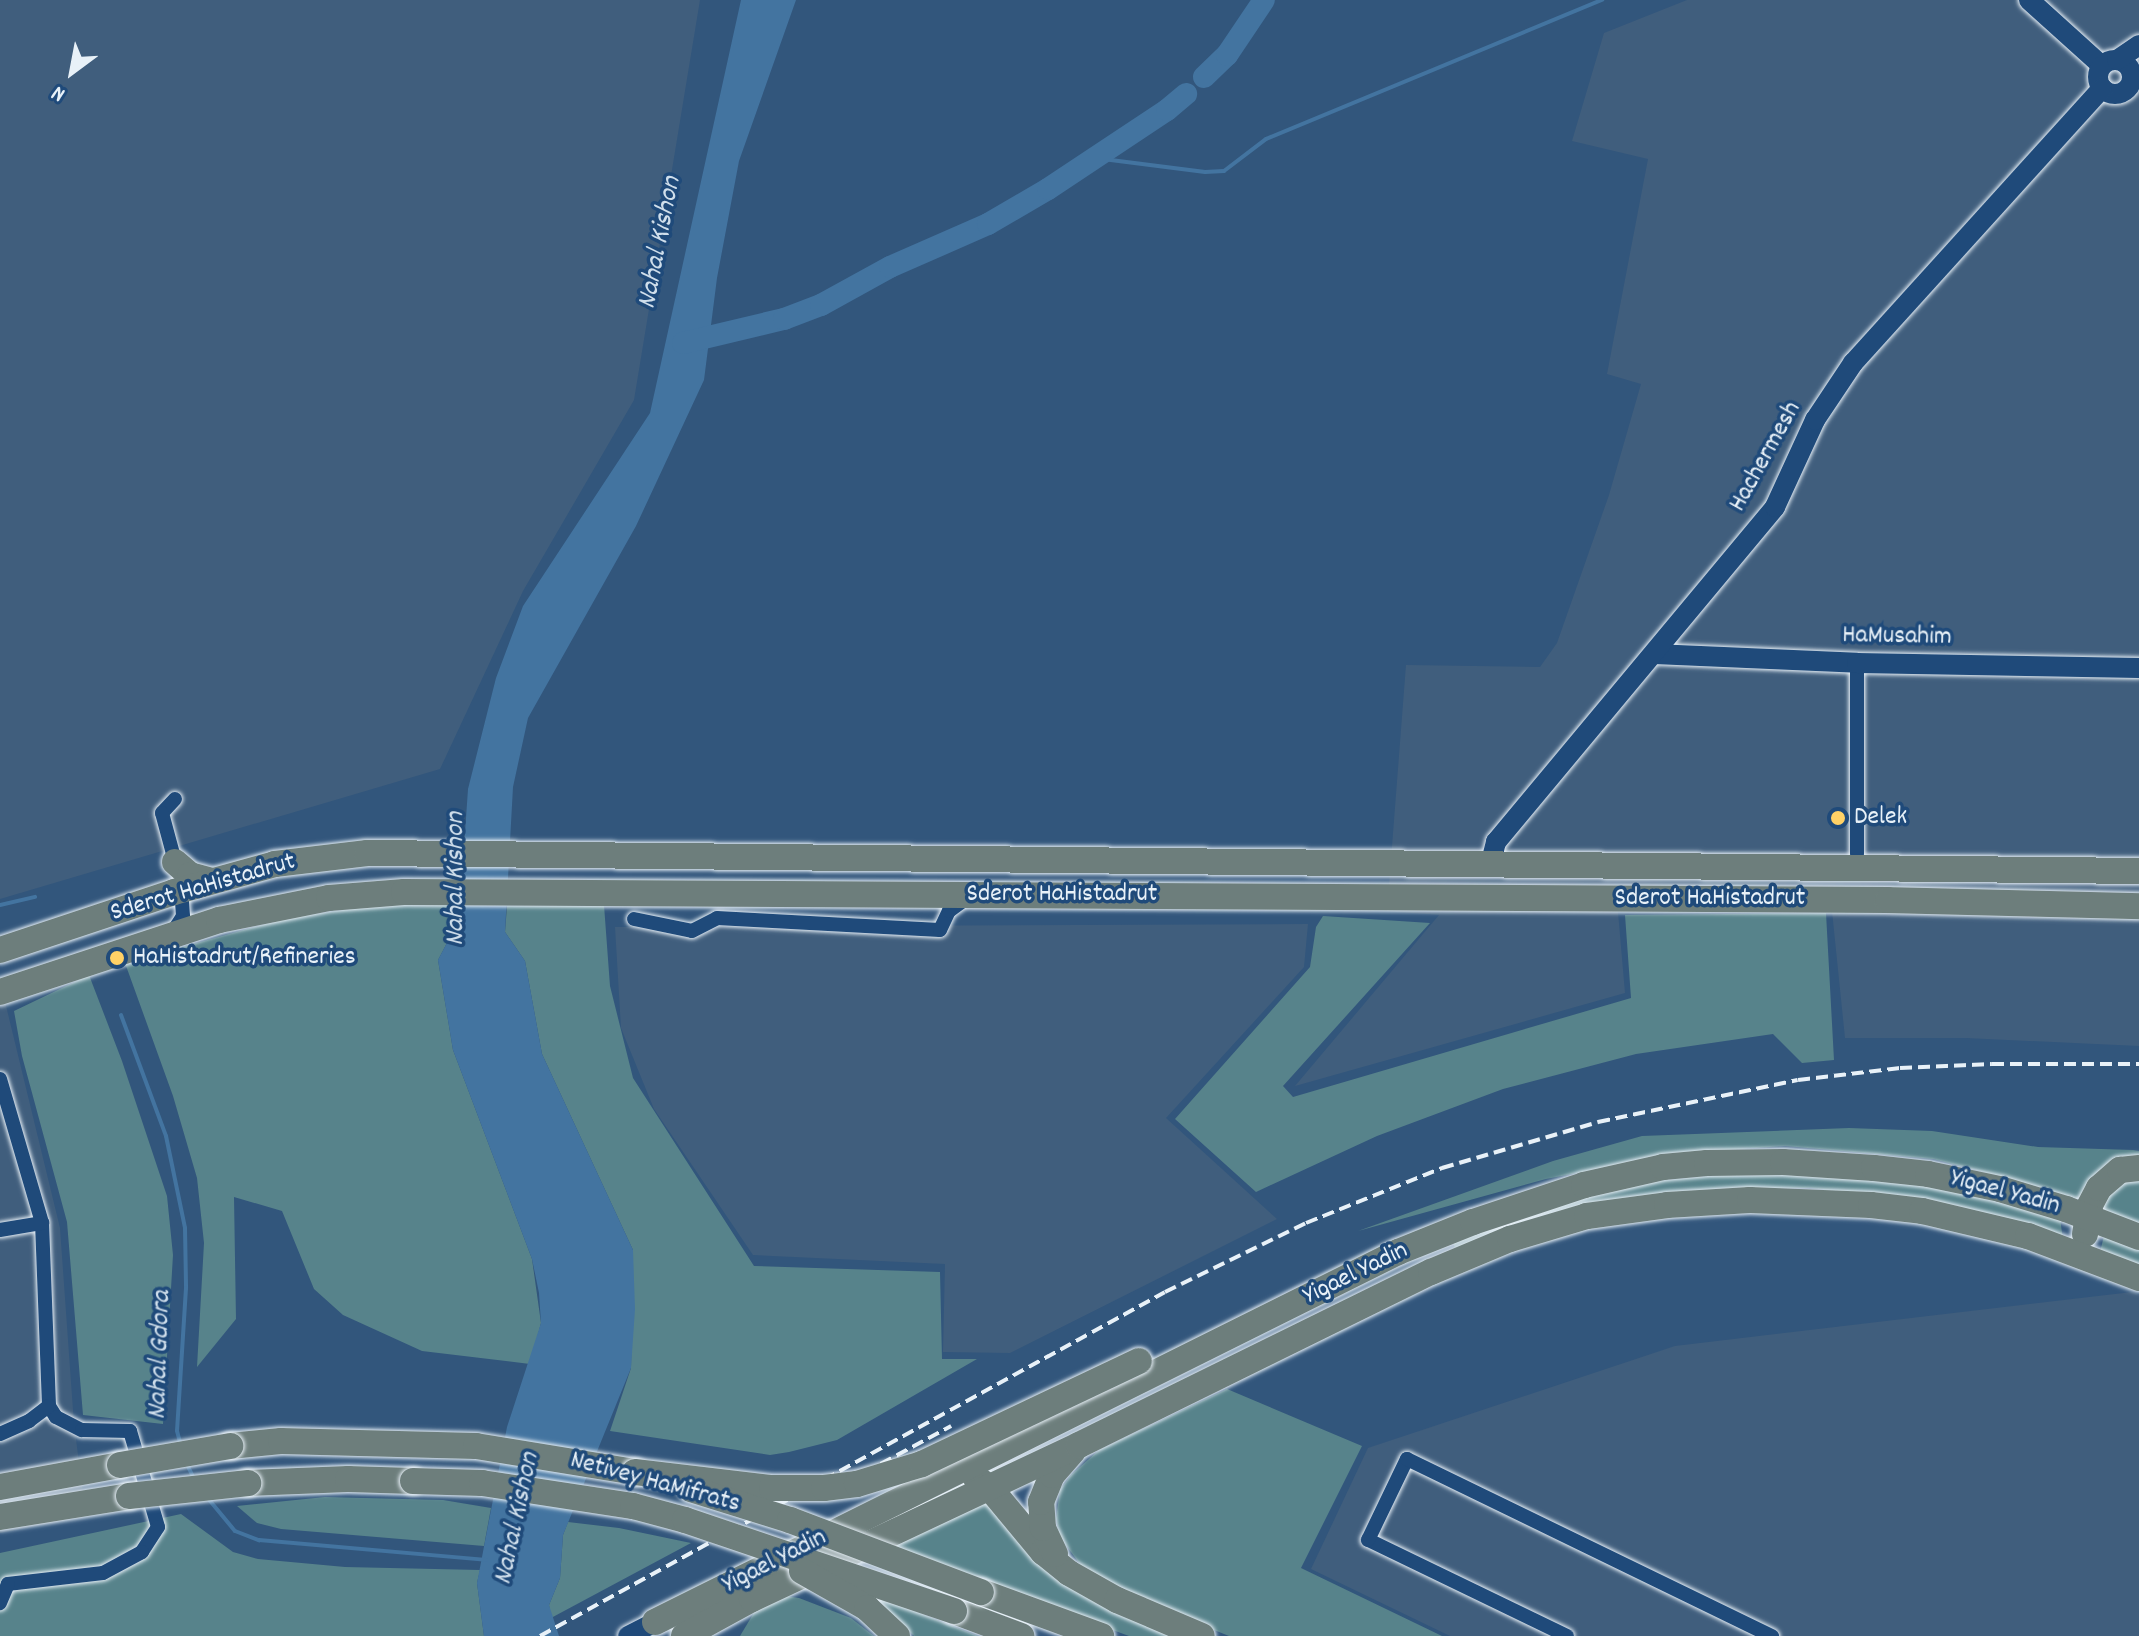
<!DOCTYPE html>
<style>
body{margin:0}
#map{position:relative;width:2139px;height:1636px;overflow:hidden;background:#32567c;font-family:Dekko,sans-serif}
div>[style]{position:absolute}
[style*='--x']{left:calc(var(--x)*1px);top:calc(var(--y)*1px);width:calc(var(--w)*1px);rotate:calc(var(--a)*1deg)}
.built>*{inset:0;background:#405e7d}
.green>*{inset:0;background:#57838b}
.water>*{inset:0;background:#4374a0}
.stream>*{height:4px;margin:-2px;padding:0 2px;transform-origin:2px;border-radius:2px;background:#4374a0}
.river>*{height:22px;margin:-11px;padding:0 11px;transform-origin:11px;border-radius:11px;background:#4374a0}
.roads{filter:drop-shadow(0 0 2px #e8f1f8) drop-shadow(0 0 2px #e8f1f8)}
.street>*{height:14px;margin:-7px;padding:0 7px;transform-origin:7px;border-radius:7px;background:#1f4a7a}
.secondary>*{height:20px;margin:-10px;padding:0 10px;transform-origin:10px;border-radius:10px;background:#1f4a7a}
.secondary>.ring{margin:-10px;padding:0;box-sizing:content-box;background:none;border:20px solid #1f4a7a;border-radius:50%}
.highway>*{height:26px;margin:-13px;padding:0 13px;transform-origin:13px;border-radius:13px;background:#6d7e7c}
.rail>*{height:4px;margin-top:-2px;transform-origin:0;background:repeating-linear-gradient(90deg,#e8f1f8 0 12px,transparent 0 18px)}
.bridges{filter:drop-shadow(0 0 2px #e8f1f8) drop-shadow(0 0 2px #e8f1f8)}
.highway-bridge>*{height:26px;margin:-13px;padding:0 13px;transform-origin:13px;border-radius:13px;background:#6d7e7c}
.dots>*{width:22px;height:22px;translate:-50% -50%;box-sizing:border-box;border:4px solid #1f4a7a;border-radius:50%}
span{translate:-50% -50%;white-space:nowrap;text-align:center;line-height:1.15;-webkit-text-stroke:7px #1f4a7a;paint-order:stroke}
.street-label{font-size:26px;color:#e8f1f8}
.poi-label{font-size:26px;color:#e8f1f8}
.left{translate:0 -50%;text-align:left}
.water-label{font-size:28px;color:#cfdeeb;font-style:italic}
.north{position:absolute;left:32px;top:32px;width:80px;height:80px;-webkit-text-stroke:6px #1f4a7a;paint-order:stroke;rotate:212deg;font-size:22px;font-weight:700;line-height:32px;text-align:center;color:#e8f1f8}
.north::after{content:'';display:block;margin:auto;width:28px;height:36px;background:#e8f1f8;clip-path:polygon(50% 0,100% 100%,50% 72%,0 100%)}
</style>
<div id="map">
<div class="built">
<div style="clip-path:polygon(0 0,700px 0,634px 400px,523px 591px,440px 769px,0 899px)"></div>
<div style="clip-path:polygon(1687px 0,2139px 0,2139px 1046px,1966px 1038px,1845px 1038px,1832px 911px,1618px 912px,1625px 993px,1295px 1086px,1439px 915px,1387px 911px,1406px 665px,1540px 667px,1557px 643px,1609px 495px,1641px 384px,1607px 374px,1648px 159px,1572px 141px,1604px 33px)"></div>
<div style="clip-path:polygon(1308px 924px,1304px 967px,1166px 1118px,1277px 1219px,1010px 1353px,943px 1352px,945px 1264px,753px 1255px,654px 1109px,621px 1028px,615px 927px)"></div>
<div style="clip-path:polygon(0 981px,60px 1228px,74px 1424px,86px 1516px,0 1533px)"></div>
<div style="clip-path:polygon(2132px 1292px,2139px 1295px,2139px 1636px,1450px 1636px,1311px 1569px,1368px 1448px,1675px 1346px)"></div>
</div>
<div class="green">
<div style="clip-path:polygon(460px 901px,459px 920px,438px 960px,453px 1050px,532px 1259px,541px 1323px,530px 1364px,422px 1351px,343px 1315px,314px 1289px,282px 1211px,234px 1197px,236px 1319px,197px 1367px,204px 1243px,197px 1178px,173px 1096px,125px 963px,287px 918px,386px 904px)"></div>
<div style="clip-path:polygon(604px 905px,610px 986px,633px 1078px,754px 1266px,940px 1272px,942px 1359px,977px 1359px,837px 1440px,789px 1452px,770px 1455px,610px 1431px,631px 1368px,633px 1250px,542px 1054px,525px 961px,505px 932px,507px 906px)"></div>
<div style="clip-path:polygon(1826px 913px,1834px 1060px,1802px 1063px,1773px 1034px,1636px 1054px,1503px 1089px,1377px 1136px,1256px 1192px,1175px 1119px,1310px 967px,1316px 927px,1323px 916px,1430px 923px,1283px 1086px,1293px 1097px,1631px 998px,1625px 915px)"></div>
<div style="clip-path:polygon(89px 975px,122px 1061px,167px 1196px,173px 1255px,163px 1424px,83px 1415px,67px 1222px,22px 1056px,14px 1011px)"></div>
<div style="clip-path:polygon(1849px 1128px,1932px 1131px,2038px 1147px,2133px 1150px,2139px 1151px,2139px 1162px,2084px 1204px,2019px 1181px,1933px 1159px,1785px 1146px,1716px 1151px,1645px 1160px,1546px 1179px,1358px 1231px,1553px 1161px,1642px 1136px)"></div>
<div style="clip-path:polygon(1812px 1172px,1975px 1191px,2060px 1218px,2063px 1240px,1905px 1199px,1810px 1188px,1742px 1188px,1456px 1249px,1451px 1240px,1503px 1218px,1648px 1182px,1739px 1173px)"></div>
<div style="clip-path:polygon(2139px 1172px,2139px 1228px,2096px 1211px,2100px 1198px)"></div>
<div style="clip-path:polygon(2104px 1236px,2139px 1248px,2139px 1268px,2100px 1252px)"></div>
<div style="clip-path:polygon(1227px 1389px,1362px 1446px,1301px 1568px,1442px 1636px,1229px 1636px,1159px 1608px,1082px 1567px,1060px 1537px,1056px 1519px,1060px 1490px,1071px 1475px,1099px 1450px)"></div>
<div style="clip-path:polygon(325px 1497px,443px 1500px,491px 1508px,484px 1546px,281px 1529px,257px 1523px,237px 1506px)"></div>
<div style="clip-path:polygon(990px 1500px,1176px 1636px,1129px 1636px,886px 1547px)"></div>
<div style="clip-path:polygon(181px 1514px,233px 1552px,258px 1559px,345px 1567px,480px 1570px,477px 1583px,484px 1636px,0 1636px,0 1553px)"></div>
<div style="clip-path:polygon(568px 1522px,619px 1528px,691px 1543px,551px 1618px,549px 1605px,560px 1578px,563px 1535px)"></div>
<div style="clip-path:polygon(868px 1593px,978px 1636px,914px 1636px)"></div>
<div style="clip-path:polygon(785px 1596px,799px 1598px,851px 1618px,874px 1636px,740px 1636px,758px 1606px)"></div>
</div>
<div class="water">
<div style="clip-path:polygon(741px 0,796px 0,739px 161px,717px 278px,704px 380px,636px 526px,528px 718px,513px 787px,505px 932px,525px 961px,542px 1054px,633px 1250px,635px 1309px,631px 1368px,563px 1535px,560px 1578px,549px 1605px,559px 1636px,484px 1636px,477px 1583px,507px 1427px,541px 1323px,539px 1293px,532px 1259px,453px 1050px,438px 960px,459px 920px,468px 789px,496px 678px,523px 606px,650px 413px)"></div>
</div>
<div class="stream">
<div style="--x:1095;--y:158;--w:111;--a:7.3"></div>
<div style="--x:1205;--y:172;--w:19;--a:-3"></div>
<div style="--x:1224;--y:171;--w:53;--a:-37.3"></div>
<div style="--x:1266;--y:139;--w:364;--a:-22.5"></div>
<div style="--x:0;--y:905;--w:36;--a:-13"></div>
<div style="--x:121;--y:1015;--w:129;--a:69.6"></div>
<div style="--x:166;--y:1136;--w:94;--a:78.3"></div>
<div style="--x:185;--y:1228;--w:60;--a:89"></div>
<div style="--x:186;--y:1288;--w:143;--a:93.6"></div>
<div style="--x:177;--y:1431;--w:16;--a:75"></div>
<div style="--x:186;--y:1462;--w:19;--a:65"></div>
<div style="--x:206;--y:1496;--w:45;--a:50.4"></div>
<div style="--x:235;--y:1531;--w:26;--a:21"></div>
<div style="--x:259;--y:1540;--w:228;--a:5"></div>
</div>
<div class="river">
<div style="--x:1204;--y:77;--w:32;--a:-44"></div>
<div style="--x:1227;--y:55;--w:66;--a:-56.1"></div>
<div style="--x:683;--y:343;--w:104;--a:-13.4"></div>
<div style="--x:784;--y:319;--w:40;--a:-21"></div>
<div style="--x:821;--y:305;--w:79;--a:-28.8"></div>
<div style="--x:890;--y:267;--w:107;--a:-23.7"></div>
<div style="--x:988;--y:224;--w:69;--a:-30.3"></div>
<div style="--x:1048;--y:189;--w:143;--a:-33.6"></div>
<div style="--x:1167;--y:110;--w:25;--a:-40"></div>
</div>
<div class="roads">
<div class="street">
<div style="--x:1857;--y:663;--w:191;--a:90"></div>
<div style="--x:175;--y:799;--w:19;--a:133"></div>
<div style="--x:162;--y:813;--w:54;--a:74.9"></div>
<div style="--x:634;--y:919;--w:59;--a:11.7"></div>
<div style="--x:692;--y:931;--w:28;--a:-27"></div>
<div style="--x:717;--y:918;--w:223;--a:3.1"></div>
<div style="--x:940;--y:930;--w:21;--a:-65"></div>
<div style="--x:949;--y:911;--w:22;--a:-36"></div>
<div style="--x:172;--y:933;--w:20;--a:-57"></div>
<div style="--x:183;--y:916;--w:31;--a:-94"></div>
<div style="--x:0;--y:1079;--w:150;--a:73.7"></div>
<div style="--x:42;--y:1223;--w:183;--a:87.8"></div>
<div style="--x:49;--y:1406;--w:13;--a:58"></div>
<div style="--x:56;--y:1417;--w:29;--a:27"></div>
<div style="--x:82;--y:1430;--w:48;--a:1.2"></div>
<div style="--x:130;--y:1431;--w:100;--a:73.7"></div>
<div style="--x:158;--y:1527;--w:30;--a:123"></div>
<div style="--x:142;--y:1552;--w:44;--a:151.7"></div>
<div style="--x:103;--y:1573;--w:96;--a:173.4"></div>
<div style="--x:8;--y:1584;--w:21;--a:113"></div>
<div style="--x:0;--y:1230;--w:43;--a:-9.5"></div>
<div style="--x:0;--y:1434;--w:32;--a:-24"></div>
<div style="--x:29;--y:1421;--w:25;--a:-37"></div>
<div style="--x:1567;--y:1636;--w:221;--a:-154.2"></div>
<div style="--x:1368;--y:1540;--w:90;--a:-64.3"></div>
<div style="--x:1407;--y:1459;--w:406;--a:25.9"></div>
</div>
<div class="secondary">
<div style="--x:2029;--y:0;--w:98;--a:42.1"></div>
<div class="ring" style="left:2098px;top:60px;width:14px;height:14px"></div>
<div style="--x:2117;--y:60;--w:27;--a:-34"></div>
<div style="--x:1654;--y:654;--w:203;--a:2.5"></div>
<div style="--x:1857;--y:663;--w:282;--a:1"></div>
<div style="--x:1491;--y:862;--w:21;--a:-76"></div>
<div style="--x:1496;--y:842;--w:436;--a:-50.2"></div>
<div style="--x:1775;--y:507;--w:96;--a:-65.3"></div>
<div style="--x:1815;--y:420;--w:69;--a:-56.3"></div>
<div style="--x:1853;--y:363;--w:371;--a:-47.8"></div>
<div style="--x:628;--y:1636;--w:30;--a:-27"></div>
</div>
<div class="highway">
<div style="--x:175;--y:862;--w:20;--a:41"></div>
<div style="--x:190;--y:875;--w:23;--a:15"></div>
<div style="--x:0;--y:950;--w:183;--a:-18.4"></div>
<div style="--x:174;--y:892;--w:105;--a:-15.5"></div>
<div style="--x:275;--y:864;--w:93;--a:-6.8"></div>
<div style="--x:367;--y:853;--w:1772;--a:0.58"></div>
<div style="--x:0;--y:992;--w:231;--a:-18.2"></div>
<div style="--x:219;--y:920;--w:112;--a:-11.3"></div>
<div style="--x:329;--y:898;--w:75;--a:-4.6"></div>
<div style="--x:404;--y:892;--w:1484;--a:0.31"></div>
<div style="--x:1888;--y:900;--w:251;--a:1.4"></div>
<div style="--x:2085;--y:1234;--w:29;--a:-80"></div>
<div style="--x:2090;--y:1205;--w:19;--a:-62"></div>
<div style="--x:2099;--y:1188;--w:28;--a:-41"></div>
<div style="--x:2120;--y:1170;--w:19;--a:-6"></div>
<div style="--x:230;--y:1446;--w:51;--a:-5.6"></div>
<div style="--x:281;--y:1441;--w:195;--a:1.5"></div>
<div style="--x:476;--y:1446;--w:161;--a:9.3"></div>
<div style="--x:976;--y:1478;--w:16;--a:35"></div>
<div style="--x:989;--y:1487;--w:85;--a:50.3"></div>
<div style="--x:1043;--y:1552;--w:33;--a:39"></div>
<div style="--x:1069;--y:1573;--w:55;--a:29.4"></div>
<div style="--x:1117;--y:1600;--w:92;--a:23"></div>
<div style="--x:248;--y:1483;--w:100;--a:-2.3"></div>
<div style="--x:348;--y:1479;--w:65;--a:1.8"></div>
<div style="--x:0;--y:1487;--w:122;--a:-10.4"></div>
<div style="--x:0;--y:1517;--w:131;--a:-9.2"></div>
<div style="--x:1055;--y:1554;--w:29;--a:-115"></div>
<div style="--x:1043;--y:1528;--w:26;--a:-94"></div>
<div style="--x:1041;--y:1502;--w:29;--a:-68"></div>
<div style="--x:1052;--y:1475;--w:32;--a:-49"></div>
<div style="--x:981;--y:1592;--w:128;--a:20.1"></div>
<div style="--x:954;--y:1611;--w:72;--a:20.5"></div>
<div style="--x:655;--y:1622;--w:830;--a:-26.47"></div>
<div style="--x:1398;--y:1252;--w:81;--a:-21.8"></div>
<div style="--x:1473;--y:1222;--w:117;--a:-18.4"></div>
<div style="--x:1584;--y:1185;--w:81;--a:-12.8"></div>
<div style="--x:1663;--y:1167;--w:44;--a:-5.2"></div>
<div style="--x:1707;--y:1163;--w:76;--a:-0.8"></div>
<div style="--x:1783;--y:1162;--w:91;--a:3.8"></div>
<div style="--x:1874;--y:1168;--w:54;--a:6.3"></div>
<div style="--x:1928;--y:1174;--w:74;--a:11.8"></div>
<div style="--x:2000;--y:1189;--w:69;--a:16.9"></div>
<div style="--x:2066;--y:1209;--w:78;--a:21"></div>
<div style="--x:684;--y:1636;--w:77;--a:-28.6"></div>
<div style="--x:752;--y:1599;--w:361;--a:-25.2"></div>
<div style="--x:1079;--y:1445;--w:392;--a:-26.2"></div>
<div style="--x:1431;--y:1272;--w:86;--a:-22.7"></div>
<div style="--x:1510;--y:1239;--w:80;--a:-16.6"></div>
<div style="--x:1587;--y:1216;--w:81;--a:-7.8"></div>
<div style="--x:1667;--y:1205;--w:83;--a:-3.4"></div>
<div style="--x:1750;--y:1200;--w:121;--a:2.4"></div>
<div style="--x:1871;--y:1205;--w:51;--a:6.7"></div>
<div style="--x:1922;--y:1211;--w:109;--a:13.3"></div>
<div style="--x:2028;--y:1236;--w:119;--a:20.7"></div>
</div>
</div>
<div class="rail">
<div style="--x:849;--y:1481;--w:116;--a:-28.3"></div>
<div style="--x:540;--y:1636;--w:713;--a:-28.83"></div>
<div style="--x:1165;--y:1292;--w:157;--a:-26.1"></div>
<div style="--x:1306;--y:1223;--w:147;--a:-22"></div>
<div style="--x:1442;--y:1168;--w:163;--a:-16.4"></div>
<div style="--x:1598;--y:1122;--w:204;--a:-11.9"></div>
<div style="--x:1798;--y:1080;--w:103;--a:-6.7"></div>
<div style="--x:1900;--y:1068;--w:92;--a:-2.5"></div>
<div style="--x:1992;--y:1064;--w:147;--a:0"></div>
</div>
<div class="bridges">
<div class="highway-bridge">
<div style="--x:120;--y:1465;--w:112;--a:-9.8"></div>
<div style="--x:635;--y:1472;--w:138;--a:6.7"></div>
<div style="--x:772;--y:1488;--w:52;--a:0"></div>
<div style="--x:824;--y:1488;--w:33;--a:-7"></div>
<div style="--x:857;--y:1484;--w:68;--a:-17.1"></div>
<div style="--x:922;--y:1464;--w:240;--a:-25.4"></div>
<div style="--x:413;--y:1481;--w:69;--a:1.7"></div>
<div style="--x:482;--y:1483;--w:153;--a:8.7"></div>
<div style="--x:633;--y:1506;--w:54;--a:15.1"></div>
<div style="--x:685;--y:1520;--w:284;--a:18.7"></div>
<div style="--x:691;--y:1489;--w:104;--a:17.4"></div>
<div style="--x:790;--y:1520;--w:204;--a:20.7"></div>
<div style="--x:129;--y:1496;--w:120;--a:-6.2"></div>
<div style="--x:802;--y:1571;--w:75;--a:29.6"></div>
<div style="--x:867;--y:1608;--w:41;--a:43"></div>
</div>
</div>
<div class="dots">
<div style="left:1838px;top:818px;background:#ffd166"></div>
<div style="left:117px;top:958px;background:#ffd166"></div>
</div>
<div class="street-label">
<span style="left:1766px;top:457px;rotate:-61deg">Hachermesh</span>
<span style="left:1897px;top:637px;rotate:1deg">HaMusahim</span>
<span style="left:203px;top:888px;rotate:-16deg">Sderot HaHistadrut</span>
<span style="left:1062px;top:895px">Sderot HaHistadrut</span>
<span style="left:1710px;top:899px">Sderot HaHistadrut</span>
<span style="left:2005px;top:1193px;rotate:15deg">Yigael Yadin</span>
<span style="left:1356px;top:1274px;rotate:-26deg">Yigael Yadin</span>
<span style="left:655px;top:1483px;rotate:15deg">Netivey HaMifrats</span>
<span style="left:775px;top:1562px;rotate:-27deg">Yigael Yadin</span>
</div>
<div class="poi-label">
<span class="left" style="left:1854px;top:818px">Delek</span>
<span class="left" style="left:133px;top:958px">HaHistadrut/Refineries</span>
</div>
<div class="water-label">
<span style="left:661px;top:243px;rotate:-79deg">Nahal Kishon</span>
<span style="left:457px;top:879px;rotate:-90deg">Nahal Kishon</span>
<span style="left:161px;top:1355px;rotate:-88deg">Nahal Gdora</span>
<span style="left:518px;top:1519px;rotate:-78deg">Nahal Kishon</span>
</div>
<div class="north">N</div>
</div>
